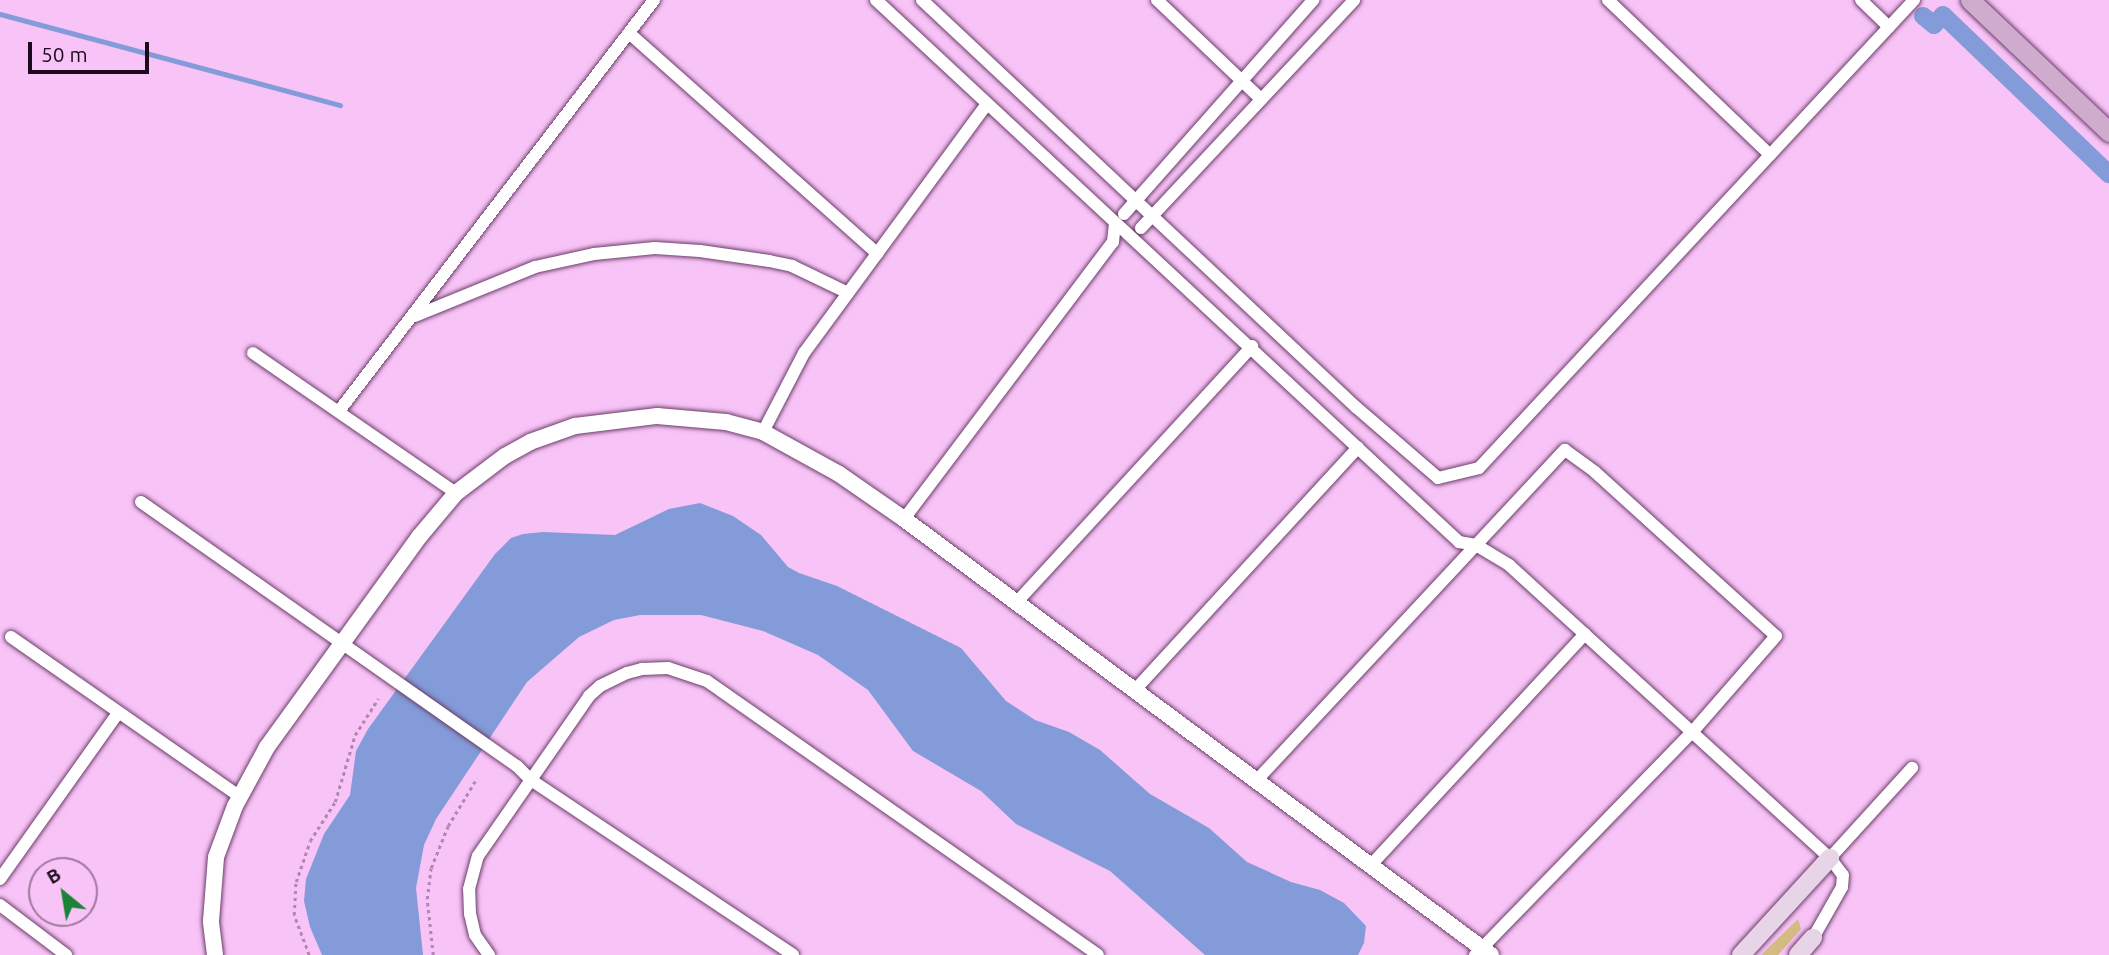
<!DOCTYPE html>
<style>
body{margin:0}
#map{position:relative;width:2109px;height:955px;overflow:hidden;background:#f8c3f6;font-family:Ubuntu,sans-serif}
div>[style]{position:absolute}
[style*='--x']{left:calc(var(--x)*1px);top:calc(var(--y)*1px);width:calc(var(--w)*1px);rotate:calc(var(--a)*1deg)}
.green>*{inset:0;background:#d3bb82}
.water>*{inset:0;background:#839bd8}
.stream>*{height:5px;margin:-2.5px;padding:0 2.5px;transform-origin:2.5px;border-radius:2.5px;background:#839bd8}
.canal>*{height:18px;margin:-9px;padding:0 9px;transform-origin:9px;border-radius:9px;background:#839bd8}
.path>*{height:2.5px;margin-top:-1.25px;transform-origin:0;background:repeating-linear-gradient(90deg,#b187b0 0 3.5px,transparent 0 7px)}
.roads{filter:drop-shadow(0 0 2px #6b3e6a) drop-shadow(0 0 2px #6b3e6a)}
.minor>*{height:12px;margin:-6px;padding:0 6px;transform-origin:6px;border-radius:6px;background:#fff}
.tertiary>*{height:16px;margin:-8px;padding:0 8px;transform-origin:8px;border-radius:8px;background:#fff}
.secondary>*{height:18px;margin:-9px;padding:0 9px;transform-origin:9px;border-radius:9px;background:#e7d5e7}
.primary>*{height:19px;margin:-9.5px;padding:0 9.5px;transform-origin:9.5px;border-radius:9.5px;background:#cfacce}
span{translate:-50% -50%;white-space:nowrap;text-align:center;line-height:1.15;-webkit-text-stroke:7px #f8c3f6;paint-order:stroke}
.north{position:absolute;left:28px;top:857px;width:70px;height:70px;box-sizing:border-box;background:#f8c3f6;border:2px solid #a0799f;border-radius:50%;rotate:330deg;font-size:19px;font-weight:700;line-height:28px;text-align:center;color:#1d0b1d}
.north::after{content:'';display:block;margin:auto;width:24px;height:32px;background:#1b8237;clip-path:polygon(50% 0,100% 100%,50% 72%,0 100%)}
.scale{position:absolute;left:28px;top:42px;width:121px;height:32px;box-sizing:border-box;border:4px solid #1d0b1d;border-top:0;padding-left:9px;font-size:21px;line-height:24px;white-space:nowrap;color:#1d0b1d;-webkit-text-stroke:5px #f8c3f6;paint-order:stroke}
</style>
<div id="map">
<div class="green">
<div style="clip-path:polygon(1798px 919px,1801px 929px,1778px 955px,1761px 955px)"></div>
</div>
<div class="water">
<div style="clip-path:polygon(700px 503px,733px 516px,761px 535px,788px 567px,799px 573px,837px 586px,961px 648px,1006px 701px,1035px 720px,1069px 732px,1100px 750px,1150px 794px,1209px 828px,1247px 862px,1291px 882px,1320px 890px,1344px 903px,1366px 926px,1364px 943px,1358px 955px,1205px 955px,1110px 871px,1016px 824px,981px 791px,913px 751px,868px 690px,818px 655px,763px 631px,701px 615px,640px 615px,614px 620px,579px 637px,527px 682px,436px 819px,424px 845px,416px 888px,423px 955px,322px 955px,310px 927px,304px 901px,306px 879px,324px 834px,350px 795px,356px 751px,368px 729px,495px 554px,511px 538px,523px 534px,543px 532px,615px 535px,669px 509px)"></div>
</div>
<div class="stream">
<div style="--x:0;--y:14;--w:352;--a:15"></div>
</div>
<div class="canal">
<div style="--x:1923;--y:16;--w:14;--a:39"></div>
<div style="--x:1934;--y:25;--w:13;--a:-48"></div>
<div style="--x:1943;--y:15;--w:230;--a:43.8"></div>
</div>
<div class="path">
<div style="--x:309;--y:955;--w:43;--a:-110.6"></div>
<div style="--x:294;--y:915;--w:33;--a:-87"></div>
<div style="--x:296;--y:882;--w:43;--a:-71.1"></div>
<div style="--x:310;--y:841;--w:46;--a:-57.3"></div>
<div style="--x:335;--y:802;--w:70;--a:-73.4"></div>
<div style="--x:355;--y:735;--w:43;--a:-57.4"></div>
<div style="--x:433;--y:955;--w:56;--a:-96.1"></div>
<div style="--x:427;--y:899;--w:31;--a:-83"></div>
<div style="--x:431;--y:868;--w:45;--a:-68"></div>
<div style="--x:448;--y:826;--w:56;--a:-58.9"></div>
</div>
<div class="roads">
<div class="minor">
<div style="--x:876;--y:0;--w:796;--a:42.91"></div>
<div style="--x:1459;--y:542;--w:17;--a:10"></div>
<div style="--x:1476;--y:545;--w:39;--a:31"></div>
<div style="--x:1509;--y:565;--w:435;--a:42.4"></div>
<div style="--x:1830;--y:858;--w:21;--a:53"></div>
<div style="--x:1843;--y:875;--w:12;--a:95"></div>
<div style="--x:1842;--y:887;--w:67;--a:119.6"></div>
<div style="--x:922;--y:0;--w:596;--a:43.17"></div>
<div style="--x:1357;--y:408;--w:107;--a:40.8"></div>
<div style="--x:1438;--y:478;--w:42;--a:-13.7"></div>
<div style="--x:1479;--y:468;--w:639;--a:-47.09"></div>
<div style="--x:1157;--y:0;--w:144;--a:43.6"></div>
<div style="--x:1608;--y:0;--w:224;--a:43.7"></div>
<div style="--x:1861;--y:0;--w:39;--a:44"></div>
<div style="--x:629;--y:33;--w:332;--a:41.6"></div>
<div style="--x:1124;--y:214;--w:286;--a:-48.5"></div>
<div style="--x:1141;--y:228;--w:312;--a:-46.9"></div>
<div style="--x:415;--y:316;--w:130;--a:-22.2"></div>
<div style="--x:535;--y:267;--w:60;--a:-12.4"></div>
<div style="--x:594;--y:254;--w:61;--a:-5.6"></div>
<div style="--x:655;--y:248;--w:45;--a:3.8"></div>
<div style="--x:700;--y:251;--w:70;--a:8.2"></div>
<div style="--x:769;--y:261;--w:24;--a:12"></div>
<div style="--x:792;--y:266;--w:62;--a:25.7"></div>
<div style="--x:253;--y:353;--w:247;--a:34.6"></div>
<div style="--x:339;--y:411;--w:518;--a:-52.53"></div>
<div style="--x:763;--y:432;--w:89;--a:-62.6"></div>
<div style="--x:804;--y:353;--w:309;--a:-53.7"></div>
<div style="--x:141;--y:502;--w:459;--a:35.1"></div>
<div style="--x:517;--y:766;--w:20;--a:45"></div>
<div style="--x:531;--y:780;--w:315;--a:33.7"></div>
<div style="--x:904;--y:519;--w:347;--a:-53"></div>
<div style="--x:1113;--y:242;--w:19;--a:-84"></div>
<div style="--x:1016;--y:603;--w:349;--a:-47.4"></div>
<div style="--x:11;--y:637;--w:279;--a:34.9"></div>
<div style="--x:1134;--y:691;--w:331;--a:-47.4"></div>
<div style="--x:1256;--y:781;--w:453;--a:-47"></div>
<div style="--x:1565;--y:450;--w:37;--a:36"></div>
<div style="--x:1595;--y:472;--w:244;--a:42.2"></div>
<div style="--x:1776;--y:636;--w:126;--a:131.1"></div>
<div style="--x:1693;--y:731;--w:313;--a:134.2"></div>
<div style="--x:1830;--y:858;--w:122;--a:-47.7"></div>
<div style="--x:1371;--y:865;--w:315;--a:-47.2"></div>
<div style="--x:0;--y:879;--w:204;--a:-54.6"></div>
<div style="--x:0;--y:905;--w:83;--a:37.1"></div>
<div style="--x:489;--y:955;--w:24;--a:-125"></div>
<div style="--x:475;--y:935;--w:22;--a:-103"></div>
<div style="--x:470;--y:914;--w:25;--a:-92"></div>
<div style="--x:469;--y:889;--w:34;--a:-75"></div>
<div style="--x:478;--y:856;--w:195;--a:-55.2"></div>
<div style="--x:589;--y:696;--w:15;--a:-42"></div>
<div style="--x:600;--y:686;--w:30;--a:-26"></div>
<div style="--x:627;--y:673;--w:16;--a:-15"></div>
<div style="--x:642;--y:669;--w:26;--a:-2"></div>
<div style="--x:668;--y:668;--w:41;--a:18.4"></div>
<div style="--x:707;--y:681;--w:477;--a:35"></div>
</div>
<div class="tertiary">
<div style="--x:215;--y:955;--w:34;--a:-97"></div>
<div style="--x:211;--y:921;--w:64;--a:-85.5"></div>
<div style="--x:216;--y:857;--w:54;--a:-69.6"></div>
<div style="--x:235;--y:806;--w:67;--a:-61.5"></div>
<div style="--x:267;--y:747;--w:259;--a:-54.1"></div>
<div style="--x:419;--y:537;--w:57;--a:-49.9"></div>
<div style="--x:456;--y:493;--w:61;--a:-37.1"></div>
<div style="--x:505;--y:456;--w:29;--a:-29"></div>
<div style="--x:530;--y:442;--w:48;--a:-19.6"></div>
<div style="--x:575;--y:426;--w:83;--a:-7"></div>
<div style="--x:657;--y:416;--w:69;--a:5"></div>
<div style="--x:726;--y:422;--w:38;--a:15"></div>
<div style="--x:763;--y:432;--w:87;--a:28.9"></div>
<div style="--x:839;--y:474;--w:79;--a:34.7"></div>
<div style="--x:904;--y:519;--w:731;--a:36.6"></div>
</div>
<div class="secondary">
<div style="--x:1741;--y:955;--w:132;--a:-47.5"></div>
<div style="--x:1798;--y:955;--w:23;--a:-49"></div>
</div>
<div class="primary">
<div style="--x:1970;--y:0;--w:192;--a:43.5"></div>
</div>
</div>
<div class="north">B</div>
<div class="scale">50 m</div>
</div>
